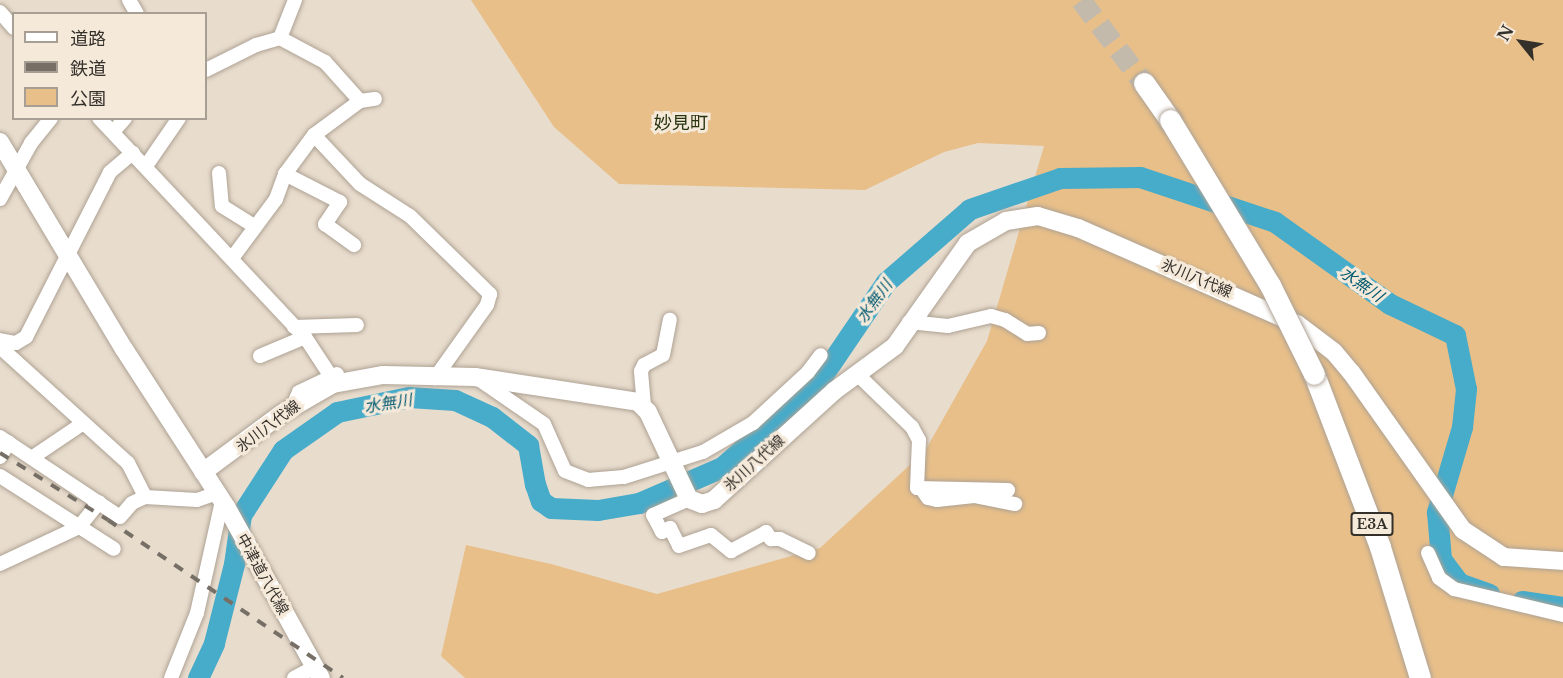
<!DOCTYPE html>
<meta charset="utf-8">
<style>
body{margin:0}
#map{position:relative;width:1563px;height:678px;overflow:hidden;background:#e8dccd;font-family:"Libre Baskerville","Noto Sans JP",serif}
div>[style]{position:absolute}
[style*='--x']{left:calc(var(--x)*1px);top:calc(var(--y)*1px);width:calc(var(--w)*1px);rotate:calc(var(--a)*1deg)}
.green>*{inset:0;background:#e8bf89}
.river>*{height:21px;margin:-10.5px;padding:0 10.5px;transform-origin:10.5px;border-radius:10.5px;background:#47abca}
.highway-tunnel>*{height:21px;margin-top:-10.5px;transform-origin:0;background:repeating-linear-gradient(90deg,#c4baac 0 21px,transparent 0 31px)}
.roads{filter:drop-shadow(0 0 2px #aea294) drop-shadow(0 0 2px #aea294)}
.minor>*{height:14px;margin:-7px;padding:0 7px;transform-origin:7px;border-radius:7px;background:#fff}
.major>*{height:18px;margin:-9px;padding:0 9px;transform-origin:9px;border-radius:9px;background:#fff}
.highway>*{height:21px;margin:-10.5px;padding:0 10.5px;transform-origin:10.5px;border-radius:10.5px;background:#fff}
.rail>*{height:4px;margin-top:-2px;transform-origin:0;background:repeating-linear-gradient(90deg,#766f66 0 10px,transparent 0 20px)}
.bridges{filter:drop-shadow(0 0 2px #aea294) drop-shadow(0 0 2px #aea294)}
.highway-bridge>*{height:21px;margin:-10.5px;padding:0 10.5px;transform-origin:10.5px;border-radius:10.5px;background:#fff}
span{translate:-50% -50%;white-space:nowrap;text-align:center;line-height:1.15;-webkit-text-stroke:6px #f5e9da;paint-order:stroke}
.shield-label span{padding:2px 4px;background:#f5e9da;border:2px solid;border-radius:4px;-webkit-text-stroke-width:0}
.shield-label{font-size:14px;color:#34302a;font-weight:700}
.street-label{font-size:15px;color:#34302a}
.water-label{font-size:16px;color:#025a70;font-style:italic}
.quarter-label{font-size:18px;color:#28340f}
.legend{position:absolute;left:12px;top:12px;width:195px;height:108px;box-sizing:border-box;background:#f5e9da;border:2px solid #a89f94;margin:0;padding:8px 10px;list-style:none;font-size:18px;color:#34302a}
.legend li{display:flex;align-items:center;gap:12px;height:30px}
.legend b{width:30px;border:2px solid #a89f94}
.north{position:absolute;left:1491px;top:12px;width:60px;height:60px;-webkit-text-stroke:4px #f5e9da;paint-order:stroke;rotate:300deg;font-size:16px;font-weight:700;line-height:24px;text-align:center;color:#34302a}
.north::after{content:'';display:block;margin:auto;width:21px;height:27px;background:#34302a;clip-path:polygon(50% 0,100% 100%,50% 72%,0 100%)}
</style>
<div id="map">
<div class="green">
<div style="clip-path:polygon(471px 0,1563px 0,1563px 678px,465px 678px,441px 656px,466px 545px,551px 564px,657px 594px,820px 548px,925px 451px,987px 341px,1044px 146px,978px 143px,944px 152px,865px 190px,619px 184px,554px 127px)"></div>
</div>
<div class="river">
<div style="--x:1522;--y:601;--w:41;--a:8.3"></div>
<div style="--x:198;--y:678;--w:38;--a:-65"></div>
<div style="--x:214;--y:643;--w:81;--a:-75.8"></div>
<div style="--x:234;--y:564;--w:49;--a:-81.9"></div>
<div style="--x:241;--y:515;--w:77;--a:-57.1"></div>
<div style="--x:283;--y:450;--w:66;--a:-35.1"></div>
<div style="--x:337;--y:412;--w:74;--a:-11.8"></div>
<div style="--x:409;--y:397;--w:46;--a:3.7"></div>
<div style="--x:455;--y:400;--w:41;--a:24.7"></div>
<div style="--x:492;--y:417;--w:46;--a:37.9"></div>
<div style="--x:528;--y:445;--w:40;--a:80"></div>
<div style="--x:535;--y:484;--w:18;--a:71"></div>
<div style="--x:541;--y:501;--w:12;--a:35"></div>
<div style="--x:551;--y:508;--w:47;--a:2.4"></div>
<div style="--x:598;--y:510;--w:42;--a:-9.7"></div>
<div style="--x:639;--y:503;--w:90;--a:-23.4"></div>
<div style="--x:722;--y:467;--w:128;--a:-41.5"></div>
<div style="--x:818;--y:382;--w:121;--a:-55.8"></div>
<div style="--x:886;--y:282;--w:111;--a:-41"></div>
<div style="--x:970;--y:209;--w:95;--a:-19"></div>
<div style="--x:1060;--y:178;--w:80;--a:-0.7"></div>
<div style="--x:1140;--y:177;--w:142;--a:18.4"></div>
<div style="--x:1275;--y:222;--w:141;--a:35.5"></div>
<div style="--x:1390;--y:304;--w:72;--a:25.5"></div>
<div style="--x:1455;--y:335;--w:55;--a:78.5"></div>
<div style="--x:1466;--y:389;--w:38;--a:96"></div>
<div style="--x:1462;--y:427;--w:89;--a:106.4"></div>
<div style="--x:1437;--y:512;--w:47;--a:85.1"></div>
<div style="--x:1441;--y:559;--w:30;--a:53"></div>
<div style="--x:1459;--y:583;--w:32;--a:20"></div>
</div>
<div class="highway-tunnel">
<div style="--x:1081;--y:0;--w:104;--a:52.8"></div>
</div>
<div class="roads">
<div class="minor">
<div style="--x:129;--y:0;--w:16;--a:60"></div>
<div style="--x:0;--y:12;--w:21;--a:49"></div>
<div style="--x:280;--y:38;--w:41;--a:-68.5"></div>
<div style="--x:206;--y:70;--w:56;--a:-26.6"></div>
<div style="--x:256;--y:45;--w:25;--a:-16"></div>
<div style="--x:280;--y:38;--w:51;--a:28.1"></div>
<div style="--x:325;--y:62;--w:52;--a:48.1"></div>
<div style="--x:99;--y:118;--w:301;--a:46.8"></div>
<div style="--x:305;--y:337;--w:45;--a:56.7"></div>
<div style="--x:113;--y:132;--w:18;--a:-49"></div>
<div style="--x:314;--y:135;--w:57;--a:-36.5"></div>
<div style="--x:360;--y:101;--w:15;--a:-8"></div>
<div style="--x:146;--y:166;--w:58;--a:-55.5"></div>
<div style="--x:219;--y:173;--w:33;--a:85"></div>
<div style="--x:222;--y:206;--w:39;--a:32"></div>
<div style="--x:285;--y:174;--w:62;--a:27"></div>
<div style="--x:340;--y:202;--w:27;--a:124"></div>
<div style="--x:325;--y:224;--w:36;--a:36"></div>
<div style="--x:0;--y:199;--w:64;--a:-61"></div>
<div style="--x:31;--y:143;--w:32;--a:-51"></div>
<div style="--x:233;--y:257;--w:72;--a:-53.4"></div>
<div style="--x:276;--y:199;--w:27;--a:-70"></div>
<div style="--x:285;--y:174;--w:49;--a:-53.4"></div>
<div style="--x:314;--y:135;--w:67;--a:46.8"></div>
<div style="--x:360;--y:184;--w:59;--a:32.6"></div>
<div style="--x:410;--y:216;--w:112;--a:44.3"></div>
<div style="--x:490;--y:294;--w:11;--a:105"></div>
<div style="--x:487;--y:305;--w:90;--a:125.5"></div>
<div style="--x:909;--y:322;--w:39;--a:6"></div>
<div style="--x:948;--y:326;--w:44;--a:-13.1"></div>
<div style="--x:991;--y:316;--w:15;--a:16"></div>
<div style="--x:1005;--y:320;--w:26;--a:32"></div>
<div style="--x:1027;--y:334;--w:12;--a:-5"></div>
<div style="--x:294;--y:327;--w:63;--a:-1.8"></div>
<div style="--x:0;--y:340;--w:16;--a:11"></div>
<div style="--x:16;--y:343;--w:12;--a:-31"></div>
<div style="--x:26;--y:337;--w:185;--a:-63"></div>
<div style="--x:110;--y:172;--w:30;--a:-40"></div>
<div style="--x:0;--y:347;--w:173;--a:42.2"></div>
<div style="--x:128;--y:463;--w:38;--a:63"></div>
<div style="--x:260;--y:356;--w:49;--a:-22.9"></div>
<div style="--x:856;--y:373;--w:78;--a:44"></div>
<div style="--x:912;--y:427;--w:15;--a:62"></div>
<div style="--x:919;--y:440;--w:48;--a:92.4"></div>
<div style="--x:917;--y:488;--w:91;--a:1.3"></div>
<div style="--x:477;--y:378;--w:81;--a:34.5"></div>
<div style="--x:544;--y:424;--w:51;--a:65.9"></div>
<div style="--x:565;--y:471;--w:25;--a:21"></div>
<div style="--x:588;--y:480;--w:36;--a:-5"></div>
<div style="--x:624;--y:477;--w:83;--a:-17.6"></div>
<div style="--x:703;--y:452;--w:58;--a:-30.1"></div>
<div style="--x:753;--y:423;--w:75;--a:-42.8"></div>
<div style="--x:808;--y:372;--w:21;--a:-53"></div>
<div style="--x:293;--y:406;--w:15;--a:-67"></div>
<div style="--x:299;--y:392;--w:42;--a:-25.3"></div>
<div style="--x:644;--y:406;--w:35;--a:-95"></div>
<div style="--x:641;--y:371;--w:7;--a:-63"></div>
<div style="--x:644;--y:365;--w:21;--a:-28"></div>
<div style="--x:663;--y:355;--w:36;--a:-79"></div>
<div style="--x:0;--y:437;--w:144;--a:33.7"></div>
<div style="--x:120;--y:517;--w:18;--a:-49"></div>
<div style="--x:132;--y:503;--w:14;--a:-25"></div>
<div style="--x:145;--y:497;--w:52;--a:3.3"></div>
<div style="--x:197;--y:500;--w:21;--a:-19"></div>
<div style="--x:0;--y:457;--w:17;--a:-59"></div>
<div style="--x:33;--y:457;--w:59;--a:-34"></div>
<div style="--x:0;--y:476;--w:135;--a:32.6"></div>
<div style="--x:921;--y:488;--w:12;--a:55"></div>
<div style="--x:928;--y:498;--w:9;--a:13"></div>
<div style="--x:937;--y:500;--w:37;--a:-6"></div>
<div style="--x:974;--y:496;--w:42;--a:11"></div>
<div style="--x:689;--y:499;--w:39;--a:156"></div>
<div style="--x:653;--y:515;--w:19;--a:62"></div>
<div style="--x:662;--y:532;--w:9;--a:-27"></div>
<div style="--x:670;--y:528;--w:20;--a:63"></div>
<div style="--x:679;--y:546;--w:34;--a:-19"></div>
<div style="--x:711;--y:535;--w:26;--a:39"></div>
<div style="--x:731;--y:551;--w:40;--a:-28"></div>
<div style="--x:766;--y:532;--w:9;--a:54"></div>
<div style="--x:771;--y:539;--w:9;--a:0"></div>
<div style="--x:780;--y:539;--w:32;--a:26"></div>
<div style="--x:1428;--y:553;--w:27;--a:66"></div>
<div style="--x:1439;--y:578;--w:19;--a:36"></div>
<div style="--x:1454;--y:589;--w:112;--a:13.4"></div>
<div style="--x:0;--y:564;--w:87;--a:-25.1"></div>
<div style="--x:79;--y:527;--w:32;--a:-51"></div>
<div style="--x:171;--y:678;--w:70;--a:-68.2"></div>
<div style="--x:197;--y:613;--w:115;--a:-77.4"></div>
<div style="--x:294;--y:678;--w:24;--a:-28"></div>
</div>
<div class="major">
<div style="--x:0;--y:142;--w:241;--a:59.1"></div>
<div style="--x:124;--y:349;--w:189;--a:57.1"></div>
<div style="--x:227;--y:508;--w:194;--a:61.1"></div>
<div style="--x:203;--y:472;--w:97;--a:-36.6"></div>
<div style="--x:281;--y:414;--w:60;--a:-30"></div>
<div style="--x:333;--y:384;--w:51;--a:-10.2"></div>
<div style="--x:383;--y:375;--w:92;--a:1.2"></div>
<div style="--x:475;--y:377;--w:165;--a:8.7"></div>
<div style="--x:638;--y:402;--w:14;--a:45"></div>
<div style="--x:648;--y:412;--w:96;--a:64.8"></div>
<div style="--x:689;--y:499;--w:14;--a:21"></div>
<div style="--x:702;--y:504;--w:13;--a:-18"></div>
<div style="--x:714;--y:500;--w:162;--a:-42.2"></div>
<div style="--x:834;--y:391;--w:76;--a:-36.4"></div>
<div style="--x:895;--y:346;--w:126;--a:-54.7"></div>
<div style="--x:968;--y:243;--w:44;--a:-30.1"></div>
<div style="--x:1006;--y:221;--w:32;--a:-9"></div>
<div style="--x:1038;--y:216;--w:42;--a:16.7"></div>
<div style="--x:1078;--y:228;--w:239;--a:23.7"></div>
<div style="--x:1297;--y:324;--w:46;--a:37.1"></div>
<div style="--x:1334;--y:352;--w:26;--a:50"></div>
<div style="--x:1351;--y:372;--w:194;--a:54.7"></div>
<div style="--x:1463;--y:530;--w:49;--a:33.4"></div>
<div style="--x:1504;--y:557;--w:59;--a:3.9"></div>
</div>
<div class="highway">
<div style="--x:1144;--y:83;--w:45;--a:54.9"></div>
<div style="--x:1314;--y:374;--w:185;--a:69.1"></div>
<div style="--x:1380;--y:547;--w:137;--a:73"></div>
</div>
</div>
<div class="rail">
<div style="--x:0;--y:453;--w:127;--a:31.8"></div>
<div style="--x:108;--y:520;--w:283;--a:33.9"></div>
</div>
<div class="bridges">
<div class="highway-bridge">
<div style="--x:1170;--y:120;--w:193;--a:58.8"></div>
<div style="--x:1270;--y:285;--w:99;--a:63.7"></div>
</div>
</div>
<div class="shield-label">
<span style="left:1372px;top:524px">E3A</span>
</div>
<div class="street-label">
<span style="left:1197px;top:278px;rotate:23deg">氷川八代線</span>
<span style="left:268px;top:426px;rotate:-37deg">氷川八代線</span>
<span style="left:754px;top:463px;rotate:-42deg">氷川八代線</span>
<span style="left:263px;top:574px;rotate:61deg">中津道八代線</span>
</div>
<div class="water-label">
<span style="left:1362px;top:284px;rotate:35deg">水無川</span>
<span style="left:874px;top:301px;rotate:-54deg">水無川</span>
<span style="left:388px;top:403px;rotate:-9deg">水無川</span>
</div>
<div class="quarter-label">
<span style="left:681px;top:123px">妙見町</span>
</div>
<ul class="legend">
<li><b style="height:8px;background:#fff"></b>道路</li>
<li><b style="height:8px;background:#766f66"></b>鉄道</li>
<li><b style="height:16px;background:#e8bf89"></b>公園</li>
</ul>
<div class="north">N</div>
</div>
